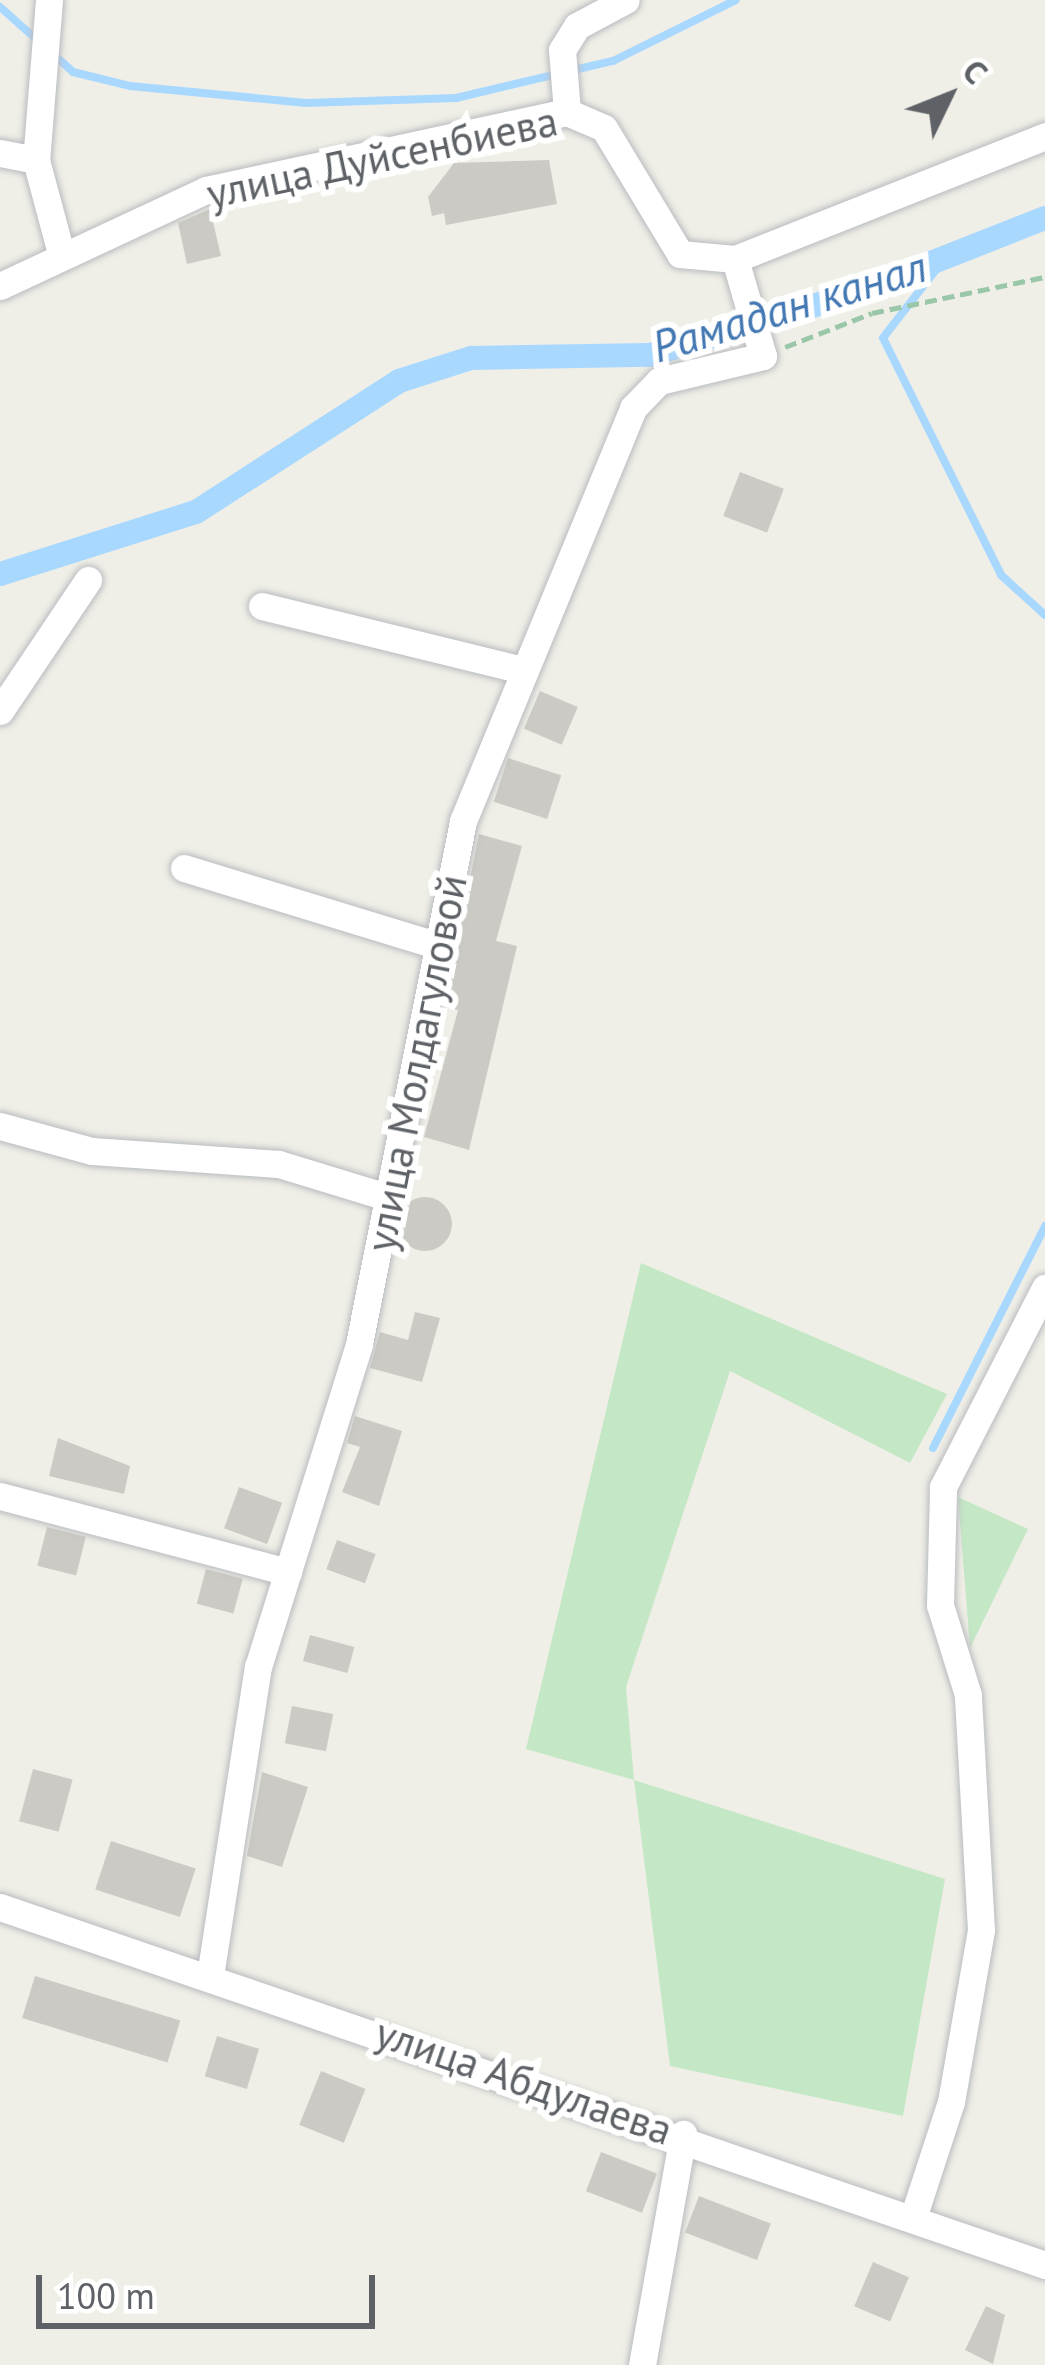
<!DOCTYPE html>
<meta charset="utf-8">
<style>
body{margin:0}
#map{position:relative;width:1045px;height:2365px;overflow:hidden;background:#f0efe7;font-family:"PT Sans",sans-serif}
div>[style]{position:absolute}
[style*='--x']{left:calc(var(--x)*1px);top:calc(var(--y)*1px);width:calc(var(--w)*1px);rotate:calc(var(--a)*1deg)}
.green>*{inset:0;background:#c4e8c5}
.stream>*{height:8px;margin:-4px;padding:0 4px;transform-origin:4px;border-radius:4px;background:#a9d8ff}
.canal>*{height:24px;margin:-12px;padding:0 12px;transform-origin:12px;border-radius:12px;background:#a9d8ff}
.building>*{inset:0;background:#cccac4;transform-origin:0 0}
.round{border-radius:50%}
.path>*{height:4.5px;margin-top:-2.25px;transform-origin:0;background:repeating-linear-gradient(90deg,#9bc7a9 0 12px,transparent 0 18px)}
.roads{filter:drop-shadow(0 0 3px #b9bcc0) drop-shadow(0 0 3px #b9bcc0)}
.minor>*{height:27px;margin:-13.5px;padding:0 13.5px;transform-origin:13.5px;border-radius:13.5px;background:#fff}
span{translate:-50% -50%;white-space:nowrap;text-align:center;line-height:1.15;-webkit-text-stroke:12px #fff;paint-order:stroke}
.street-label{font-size:42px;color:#5e6267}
.water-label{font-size:45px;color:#4378b3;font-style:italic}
.north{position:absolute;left:889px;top:36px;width:120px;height:120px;-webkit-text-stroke:9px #fff;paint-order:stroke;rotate:47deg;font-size:33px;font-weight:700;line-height:48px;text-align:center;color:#5e6267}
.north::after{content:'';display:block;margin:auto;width:42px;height:54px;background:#5e6267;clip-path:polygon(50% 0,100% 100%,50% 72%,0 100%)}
.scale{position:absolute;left:36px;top:2275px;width:339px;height:54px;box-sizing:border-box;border:6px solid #5e6267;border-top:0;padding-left:15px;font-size:36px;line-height:42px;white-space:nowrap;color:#5e6267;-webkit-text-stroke:9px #fff;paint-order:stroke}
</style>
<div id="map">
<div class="green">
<div style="clip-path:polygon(641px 1263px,947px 1394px,910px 1463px,730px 1371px,626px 1687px,634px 1780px,945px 1879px,903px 2116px,670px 2066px,634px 1780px,526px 1749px)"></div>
<div style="clip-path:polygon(958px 1497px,1028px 1529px,970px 1648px)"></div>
</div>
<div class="stream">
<div style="--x:0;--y:7;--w:48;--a:41.6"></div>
<div style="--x:52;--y:53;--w:28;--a:42"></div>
<div style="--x:73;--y:72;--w:59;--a:13.8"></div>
<div style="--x:130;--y:86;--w:177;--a:5.5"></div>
<div style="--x:306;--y:103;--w:150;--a:-1.9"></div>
<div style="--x:456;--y:98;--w:161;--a:-13.3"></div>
<div style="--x:613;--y:61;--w:137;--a:-26.4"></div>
<div style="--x:945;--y:258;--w:101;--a:127.8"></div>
<div style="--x:883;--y:338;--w:265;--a:63.5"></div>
<div style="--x:1001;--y:575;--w:59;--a:42.3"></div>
<div style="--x:933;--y:1448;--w:249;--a:-63.2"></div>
</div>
<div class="canal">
<div style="--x:0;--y:574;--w:206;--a:-17.6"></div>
<div style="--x:196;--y:512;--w:242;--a:-32.8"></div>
<div style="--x:399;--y:381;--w:76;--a:-17.7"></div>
<div style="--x:471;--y:358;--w:179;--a:-1"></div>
<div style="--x:650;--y:355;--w:211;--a:-16.8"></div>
<div style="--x:852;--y:294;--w:207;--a:-21.5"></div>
</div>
<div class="building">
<div style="clip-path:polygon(549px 160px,557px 204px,446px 225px,444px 213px,432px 216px,428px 197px,454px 163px)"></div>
<div style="clip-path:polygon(210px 209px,221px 256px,187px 264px,178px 223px)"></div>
<div style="left:740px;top:472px;width:47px;height:47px;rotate:21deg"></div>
<div style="left:540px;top:691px;width:41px;height:41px;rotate:23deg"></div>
<div style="left:508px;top:758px;width:56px;height:46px;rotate:18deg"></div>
<div style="clip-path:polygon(479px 834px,522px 846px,496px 941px,517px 946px,469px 1150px,424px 1137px,458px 1010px,444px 1007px)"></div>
<div class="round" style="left:398px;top:1197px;width:54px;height:54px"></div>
<div style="clip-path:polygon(415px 1312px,440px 1318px,422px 1382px,370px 1368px,380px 1332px,408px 1340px)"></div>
<div style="clip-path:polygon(355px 1416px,402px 1431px,379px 1506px,342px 1492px,360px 1447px,347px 1443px)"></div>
<div style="clip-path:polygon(58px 1438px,130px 1466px,124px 1494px,49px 1476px)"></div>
<div style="left:239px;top:1487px;width:46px;height:44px;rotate:20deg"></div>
<div style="left:47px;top:1527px;width:40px;height:40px;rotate:14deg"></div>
<div style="left:337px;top:1540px;width:41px;height:31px;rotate:20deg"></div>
<div style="left:206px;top:1569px;width:38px;height:36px;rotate:15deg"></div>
<div style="left:310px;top:1635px;width:46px;height:27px;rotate:15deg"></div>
<div style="left:292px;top:1706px;width:42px;height:38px;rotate:11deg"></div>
<div style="left:33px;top:1769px;width:41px;height:54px;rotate:15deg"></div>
<div style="clip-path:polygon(262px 1772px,308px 1787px,282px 1867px,247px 1856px)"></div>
<div style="left:111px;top:1841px;width:89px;height:51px;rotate:18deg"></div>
<div style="left:35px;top:1976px;width:152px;height:44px;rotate:17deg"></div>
<div style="left:217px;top:2036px;width:44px;height:42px;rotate:17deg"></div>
<div style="left:321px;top:2071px;width:48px;height:58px;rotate:22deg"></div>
<div style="left:601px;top:2152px;width:60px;height:42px;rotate:21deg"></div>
<div style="left:699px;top:2196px;width:77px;height:39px;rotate:21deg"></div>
<div style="left:873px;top:2262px;width:39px;height:48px;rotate:23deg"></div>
<div style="clip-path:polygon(986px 2306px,1005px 2315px,993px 2364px,965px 2350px)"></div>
</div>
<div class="path">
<div style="--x:785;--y:347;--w:93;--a:-21.3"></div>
<div style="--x:872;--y:313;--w:177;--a:-11.8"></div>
</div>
<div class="roads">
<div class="minor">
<div style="--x:49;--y:0;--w:161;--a:94.6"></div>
<div style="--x:36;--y:160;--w:100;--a:75"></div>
<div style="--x:567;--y:112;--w:62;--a:-94.6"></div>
<div style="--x:562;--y:50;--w:28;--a:-58"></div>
<div style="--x:577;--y:26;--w:55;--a:-28"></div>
<div style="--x:0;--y:153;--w:37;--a:11"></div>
<div style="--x:0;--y:286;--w:227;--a:-25"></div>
<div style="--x:206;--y:190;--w:369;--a:-12.2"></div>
<div style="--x:567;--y:112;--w:40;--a:23.4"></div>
<div style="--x:604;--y:128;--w:147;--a:58.9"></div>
<div style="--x:680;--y:254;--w:55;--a:5.2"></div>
<div style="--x:735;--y:259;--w:334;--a:-21.6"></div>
<div style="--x:262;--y:606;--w:268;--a:13.8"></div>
<div style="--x:0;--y:711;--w:158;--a:-56.1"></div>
<div style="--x:184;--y:868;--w:270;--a:17"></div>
<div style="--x:0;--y:1126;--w:95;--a:15.2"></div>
<div style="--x:92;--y:1151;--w:187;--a:4"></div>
<div style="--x:279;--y:1164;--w:116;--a:17"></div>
<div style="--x:0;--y:1496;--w:298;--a:14.8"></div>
<div style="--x:0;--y:1907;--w:1105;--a:18.91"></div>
<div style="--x:210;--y:1976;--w:313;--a:-81.2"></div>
<div style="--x:258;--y:1667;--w:338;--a:-72.6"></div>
<div style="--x:359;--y:1344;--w:533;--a:-78.75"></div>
<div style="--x:463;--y:821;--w:447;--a:-67.6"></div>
<div style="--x:633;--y:408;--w:37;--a:-46"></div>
<div style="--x:659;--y:381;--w:107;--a:-13.5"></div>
<div style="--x:763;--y:356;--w:101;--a:-106.1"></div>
<div style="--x:913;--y:2218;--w:122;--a:-71.9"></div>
<div style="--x:951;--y:2102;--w:175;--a:-80.1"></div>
<div style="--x:981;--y:1930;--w:235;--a:-93.2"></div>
<div style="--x:968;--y:1695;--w:94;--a:-107.3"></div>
<div style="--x:940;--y:1605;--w:118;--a:-88.5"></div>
<div style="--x:943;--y:1487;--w:224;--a:-62.9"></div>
<div style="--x:642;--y:2365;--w:235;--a:-79.9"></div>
</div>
</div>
<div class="street-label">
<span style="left:382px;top:157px;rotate:-12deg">улица Дуйсенбиева</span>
<span style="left:416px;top:1063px;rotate:-79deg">улица Молдагуловой</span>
<span style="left:524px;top:2081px;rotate:19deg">улица Абдулаева</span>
</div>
<div class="water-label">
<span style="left:789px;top:306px;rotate:-17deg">Рамадан канал</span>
</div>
<div class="north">С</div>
<div class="scale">100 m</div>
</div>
